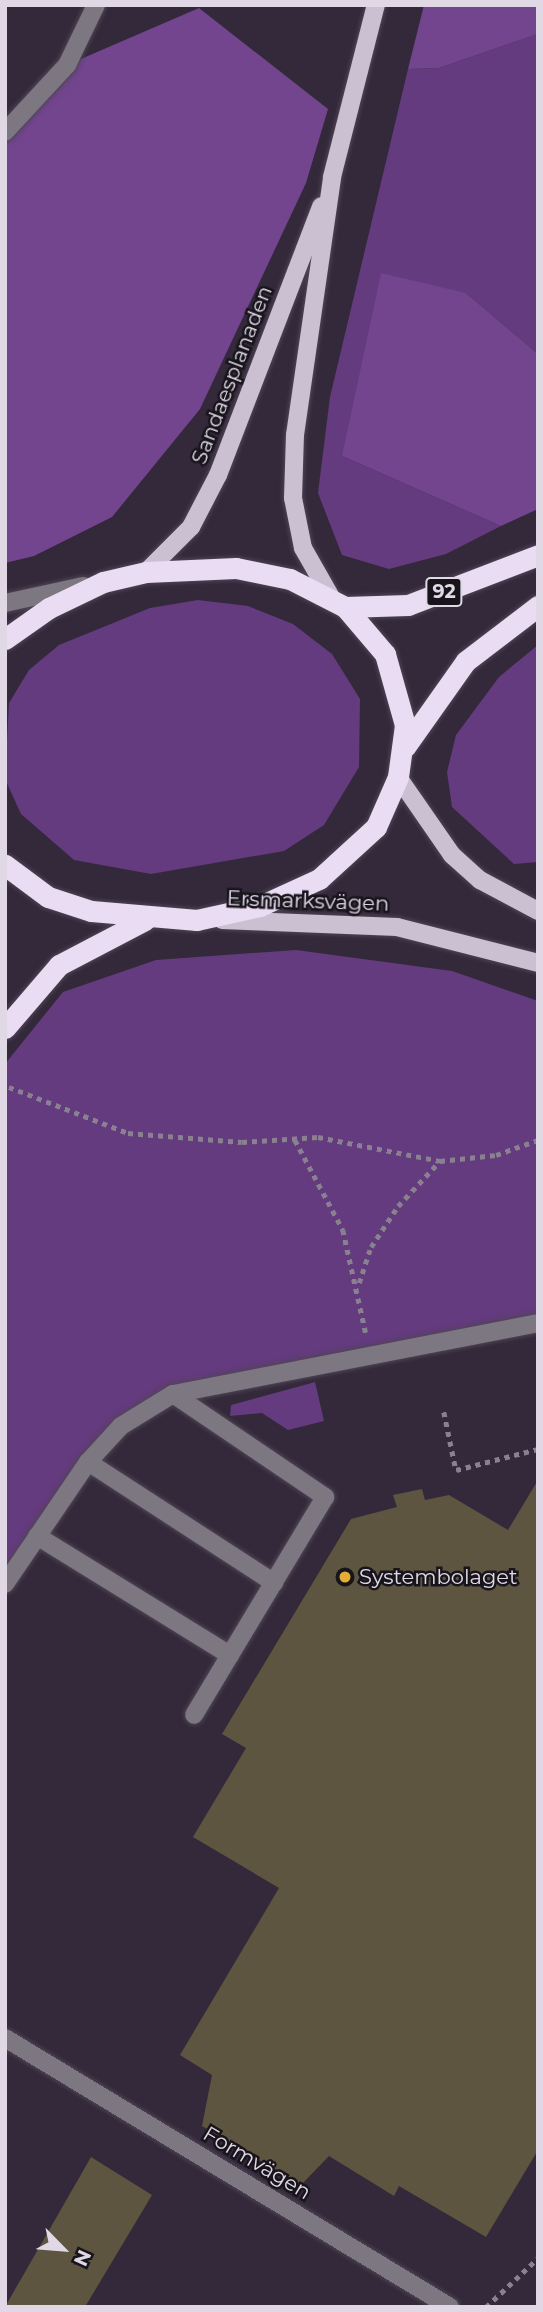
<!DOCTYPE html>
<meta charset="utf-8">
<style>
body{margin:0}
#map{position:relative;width:543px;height:2312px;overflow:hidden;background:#33293a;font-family:Montserrat,sans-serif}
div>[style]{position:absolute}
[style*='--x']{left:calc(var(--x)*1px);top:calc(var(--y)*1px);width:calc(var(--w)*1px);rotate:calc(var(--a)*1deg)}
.green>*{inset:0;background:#643b7e}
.forest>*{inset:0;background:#72458e}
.building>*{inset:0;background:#5e5541}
.path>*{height:4.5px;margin-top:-2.25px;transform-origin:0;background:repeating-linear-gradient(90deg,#89818f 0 5px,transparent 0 10px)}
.roads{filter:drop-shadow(0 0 2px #4f4555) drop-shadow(0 0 2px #4f4555)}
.minor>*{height:18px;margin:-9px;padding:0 9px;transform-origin:9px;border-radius:9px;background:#7c7780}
.major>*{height:18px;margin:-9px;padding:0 9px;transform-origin:9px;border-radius:9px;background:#cac0d2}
.highway>*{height:21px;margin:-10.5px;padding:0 10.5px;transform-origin:10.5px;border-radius:10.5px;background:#e9dcf3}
.dots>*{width:19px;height:19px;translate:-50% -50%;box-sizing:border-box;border:4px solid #18141c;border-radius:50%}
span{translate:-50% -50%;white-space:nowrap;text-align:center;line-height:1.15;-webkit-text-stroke:5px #18141c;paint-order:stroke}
.shield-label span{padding:2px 5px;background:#18141c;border:2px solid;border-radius:5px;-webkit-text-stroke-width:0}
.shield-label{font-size:19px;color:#e0d9e5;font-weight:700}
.street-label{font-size:21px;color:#e0d9e5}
.poi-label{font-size:21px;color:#e0d9e5}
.left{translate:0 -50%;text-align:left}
.frame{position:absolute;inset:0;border:7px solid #e0d9e5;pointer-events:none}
.north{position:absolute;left:28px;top:2214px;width:70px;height:70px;-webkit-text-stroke:5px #18141c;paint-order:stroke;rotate:115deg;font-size:19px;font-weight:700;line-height:28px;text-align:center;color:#e0d9e5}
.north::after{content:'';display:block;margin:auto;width:24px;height:32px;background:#e0d9e5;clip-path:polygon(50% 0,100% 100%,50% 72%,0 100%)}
</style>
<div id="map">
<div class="green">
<div style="clip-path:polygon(538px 34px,538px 354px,466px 293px,342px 456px,501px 526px,446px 554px,389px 569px,342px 555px,318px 493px,330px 397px,408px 69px,439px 68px)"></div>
<div style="clip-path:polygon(198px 600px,248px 606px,293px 624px,332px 654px,360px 699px,359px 767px,324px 825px,284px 851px,151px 874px,74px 860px,21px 814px,5px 779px,9px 703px,29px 670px,59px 645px,150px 608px)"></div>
<div style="clip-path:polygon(538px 645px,538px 862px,514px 864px,452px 807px,447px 772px,456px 735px,499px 677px)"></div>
<div style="clip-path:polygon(296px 950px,452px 971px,538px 1001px,538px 1323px,173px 1394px,121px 1426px,5px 1584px,5px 1064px,63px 992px,156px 960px)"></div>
<div style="clip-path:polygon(315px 1382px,324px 1421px,288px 1430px,262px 1413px,230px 1416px,231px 1405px)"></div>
</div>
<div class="forest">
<div style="clip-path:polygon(424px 5px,538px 5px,538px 34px,439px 68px,408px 69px)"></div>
<div style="clip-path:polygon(199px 8px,328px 109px,306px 183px,200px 409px,112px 517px,34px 556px,5px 563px,5px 132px,67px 65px)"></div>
<div style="clip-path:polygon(381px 273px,466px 293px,538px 354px,538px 509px,501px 526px,342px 456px)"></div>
</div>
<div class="building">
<div style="clip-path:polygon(538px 1480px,538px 2150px,486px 2237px,399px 2186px,394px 2196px,329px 2156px,301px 2185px,202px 2126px,212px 2075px,180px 2055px,279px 1888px,193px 1837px,246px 1748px,222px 1734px,351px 1519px,397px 1507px,393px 1495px,422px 1489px,425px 1500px,449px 1495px,508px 1530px)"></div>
<div style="clip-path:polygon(91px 2157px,152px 2195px,85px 2307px,5px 2307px)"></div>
</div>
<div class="path">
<div style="--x:9;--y:1087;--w:128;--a:21.1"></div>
<div style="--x:128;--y:1133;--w:114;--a:4.5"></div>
<div style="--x:242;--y:1142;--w:76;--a:-3.8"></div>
<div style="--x:318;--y:1137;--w:124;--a:11.1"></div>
<div style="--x:440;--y:1161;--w:56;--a:-6.1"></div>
<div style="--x:496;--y:1155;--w:45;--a:-19.7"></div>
<div style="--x:295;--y:1140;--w:102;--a:61.9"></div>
<div style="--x:343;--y:1230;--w:107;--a:77.5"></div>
<div style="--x:359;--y:1283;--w:38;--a:-72"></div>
<div style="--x:371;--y:1247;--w:49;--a:-56.6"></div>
<div style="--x:398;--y:1206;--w:62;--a:-47"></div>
<div style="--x:444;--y:1412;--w:59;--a:78.3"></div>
<div style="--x:456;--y:1470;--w:85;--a:-14.4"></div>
<div style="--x:486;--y:2307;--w:71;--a:-43.3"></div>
</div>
<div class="roads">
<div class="minor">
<div style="--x:5;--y:132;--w:91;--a:-47.2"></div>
<div style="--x:67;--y:65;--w:67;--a:-64.2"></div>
<div style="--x:5;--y:603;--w:80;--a:-12.3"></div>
<div style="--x:173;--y:1394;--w:184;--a:34.1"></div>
<div style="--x:325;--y:1497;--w:254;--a:121"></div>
<div style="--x:88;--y:1462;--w:222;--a:33"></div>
<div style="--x:37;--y:1536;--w:227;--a:31.7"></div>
<div style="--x:5;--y:1584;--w:148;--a:-55.8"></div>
<div style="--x:88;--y:1462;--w:49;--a:-47.5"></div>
<div style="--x:121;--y:1426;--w:61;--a:-31.6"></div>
<div style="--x:173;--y:1394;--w:372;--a:-11"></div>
<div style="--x:5;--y:2038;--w:520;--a:31.15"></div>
</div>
<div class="major">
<div style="--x:146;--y:572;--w:64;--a:-45"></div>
<div style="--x:191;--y:527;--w:59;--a:-62.6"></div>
<div style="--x:218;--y:475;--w:288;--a:-69"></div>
<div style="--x:332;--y:599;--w:59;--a:-119.6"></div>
<div style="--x:303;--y:548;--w:51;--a:-101.3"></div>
<div style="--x:293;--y:498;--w:63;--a:-88.2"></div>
<div style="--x:295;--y:435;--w:261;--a:-81.8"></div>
<div style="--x:332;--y:177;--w:178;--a:-75.7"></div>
<div style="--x:398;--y:777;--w:95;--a:55.3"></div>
<div style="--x:452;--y:855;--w:38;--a:42"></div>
<div style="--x:480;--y:880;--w:66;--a:28.1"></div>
<div style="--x:222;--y:920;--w:175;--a:2.3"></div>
<div style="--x:397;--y:927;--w:146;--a:14.3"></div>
</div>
<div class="highway">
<div style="--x:345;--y:607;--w:63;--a:-1.8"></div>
<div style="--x:408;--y:605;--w:139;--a:-21"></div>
<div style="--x:5;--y:639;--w:54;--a:-35.2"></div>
<div style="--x:49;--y:608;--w:60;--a:-25.7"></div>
<div style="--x:103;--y:582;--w:44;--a:-13.1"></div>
<div style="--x:146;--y:572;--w:90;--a:-2.5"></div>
<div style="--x:236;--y:568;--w:55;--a:11.5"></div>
<div style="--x:290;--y:579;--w:62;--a:27"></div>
<div style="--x:345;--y:607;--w:62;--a:49.6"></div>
<div style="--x:385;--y:654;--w:74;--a:74.3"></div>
<div style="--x:405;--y:725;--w:52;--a:97.7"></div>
<div style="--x:398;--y:777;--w:55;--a:113.7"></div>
<div style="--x:376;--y:827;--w:77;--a:137.6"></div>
<div style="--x:319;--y:879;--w:65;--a:155.4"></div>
<div style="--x:260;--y:906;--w:65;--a:167.5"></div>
<div style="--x:197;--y:920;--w:106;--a:-175.1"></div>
<div style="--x:91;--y:911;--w:45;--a:-162"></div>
<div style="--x:48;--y:897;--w:54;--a:-143.3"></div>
<div style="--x:405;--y:747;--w:105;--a:-54.7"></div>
<div style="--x:466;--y:661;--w:91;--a:-37.4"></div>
<div style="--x:5;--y:1028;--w:83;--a:-49.4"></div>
<div style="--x:59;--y:965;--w:97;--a:-27.6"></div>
</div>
</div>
<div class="dots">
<div style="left:345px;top:1577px;background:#e1af34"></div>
</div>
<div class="shield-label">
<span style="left:444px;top:592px">92</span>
</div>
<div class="street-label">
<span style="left:232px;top:375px;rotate:-69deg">Sandaesplanaden</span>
<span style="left:308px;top:901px;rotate:2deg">Ersmarksvägen</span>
<span style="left:257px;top:2163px;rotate:31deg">Formvägen</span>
</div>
<div class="poi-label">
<span class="left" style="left:359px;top:1577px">Systembolaget</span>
</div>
<div class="frame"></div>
<div class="north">N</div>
</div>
